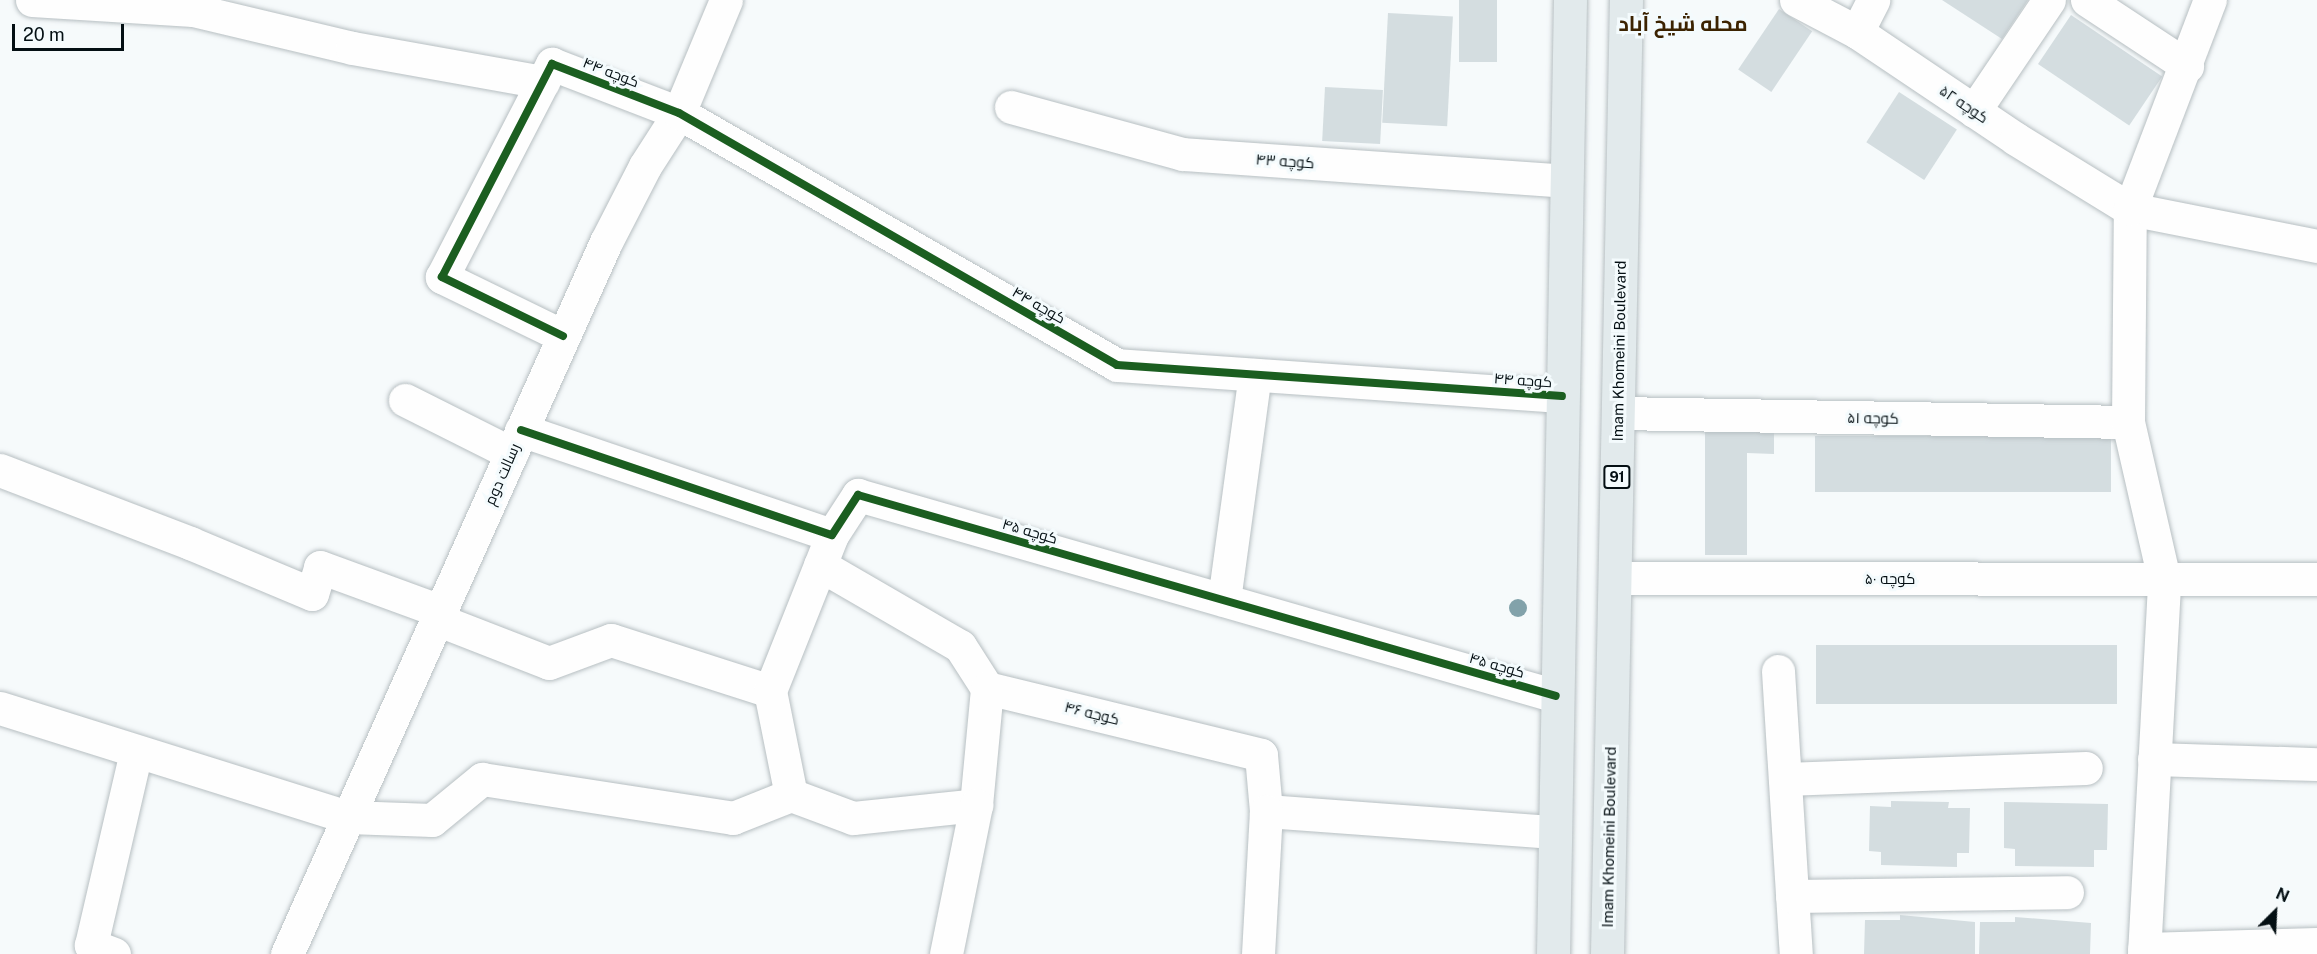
<!DOCTYPE html>
<meta charset="utf-8">
<style>
body{margin:0}
#map{position:relative;width:2317px;height:954px;overflow:hidden;background:#f6fafb;font-family:"Public Sans",Cairo,sans-serif}
div>[style]{position:absolute}
[style*='--x']{left:calc(var(--x)*1px);top:calc(var(--y)*1px);width:calc(var(--w)*1px);rotate:calc(var(--a)*1deg)}
.building>*{inset:0;background:#d4dde0;transform-origin:0 0}
.roads{filter:drop-shadow(0 0 2px #b7bfc2) drop-shadow(0 0 2px #b7bfc2)}
.minor>*{height:33px;margin:-16.5px;padding:0 16.5px;transform-origin:16.5px;border-radius:16.5px;background:#fefefe}
.primary>*{height:33px;margin:-16.5px;padding:0 16.5px;transform-origin:16.5px;border-radius:16.5px;background:#e2eaec}
.cycleway>*{height:8px;margin:-4px;padding:0 4px;transform-origin:4px;border-radius:4px;background:#1b5e20}
.trees>*{width:18px;height:18px;margin:-9px;border-radius:50%;background:#82a2aa}
span{translate:-50% -50%;white-space:nowrap;text-align:center;line-height:1.15;-webkit-text-stroke:6px #f4fbfd;paint-order:stroke}
.shield-label span{padding:2px 4px;background:#f4fbfd;border:2px solid;border-radius:4px;-webkit-text-stroke-width:0}
.shield-label{font-size:14px;color:#040f13;font-weight:700}
.street-label{font-size:15px;color:#040f13}
.district-label{font-size:21px;color:#3c2301;font-weight:700}
.north{position:absolute;left:2245px;top:882px;width:60px;height:60px;-webkit-text-stroke:4px #f4fbfd;paint-order:stroke;rotate:24deg;font-size:16px;font-weight:700;line-height:24px;text-align:center;color:#040f13}
.north::after{content:'';display:block;margin:auto;width:21px;height:27px;background:#040f13;clip-path:polygon(50% 0,100% 100%,50% 72%,0 100%)}
.scale{position:absolute;left:12px;top:24px;width:112px;height:27px;box-sizing:border-box;border:3px solid #040f13;border-top:0;padding-left:8px;font-size:18px;line-height:21px;white-space:nowrap;color:#040f13;-webkit-text-stroke:4px #f4fbfd;paint-order:stroke}
</style>
<div id="map">
<div class="building">
<div style="left:1459px;top:0;width:38px;height:62px"></div>
<div style="clip-path:polygon(1942px 0,2028px 0,2002px 39px)"></div>
<div style="left:1779px;top:9px;width:40px;height:73px;rotate:34deg"></div>
<div style="left:1388px;top:13px;width:65px;height:110px;rotate:3deg"></div>
<div style="left:2071px;top:15px;width:110px;height:59px;rotate:34deg"></div>
<div style="left:1325px;top:87px;width:58px;height:54px;rotate:3deg"></div>
<div style="left:1899px;top:92px;width:69px;height:60px;rotate:33deg"></div>
<div style="clip-path:polygon(1705px 418px,1774px 419px,1774px 454px,1747px 453px,1747px 555px,1705px 555px)"></div>
<div style="left:1815px;top:436px;width:296px;height:56px"></div>
<div style="left:2117px;top:645px;width:59px;height:301px;rotate:90deg"></div>
<div style="clip-path:polygon(1891px 801px,1949px 802px,1948px 808px,1970px 808px,1969px 853px,1957px 853px,1957px 867px,1881px 865px,1881px 852px,1869px 851px,1870px 806px,1891px 807px)"></div>
<div style="clip-path:polygon(2004px 802px,2108px 804px,2107px 850px,2094px 850px,2094px 867px,2015px 866px,2015px 849px,2004px 848px)"></div>
<div style="clip-path:polygon(1900px 915px,1975px 922px,1975px 954px,1864px 954px,1865px 920px,1900px 920px)"></div>
<div style="clip-path:polygon(2015px 917px,2091px 923px,2090px 954px,1979px 954px,1980px 922px,2015px 922px)"></div>
</div>
<div class="roads">
<div class="minor">
<div style="--x:32;--y:0;--w:161;--a:3.6"></div>
<div style="--x:193;--y:10;--w:163;--a:13.4"></div>
<div style="--x:352;--y:48;--w:194;--a:10.1"></div>
<div style="--x:1796;--y:0;--w:69;--a:27.7"></div>
<div style="--x:1857;--y:32;--w:192;--a:33.9"></div>
<div style="--x:2016;--y:139;--w:134;--a:31.6"></div>
<div style="--x:2130;--y:209;--w:191;--a:11.2"></div>
<div style="--x:2087;--y:0;--w:120;--a:33.4"></div>
<div style="--x:1857;--y:32;--w:36;--a:-63"></div>
<div style="--x:1011;--y:107;--w:178;--a:15.3"></div>
<div style="--x:1183;--y:154;--w:384;--a:4"></div>
<div style="--x:1974;--y:111;--w:134;--a:-56"></div>
<div style="--x:563;--y:336;--w:135;--a:-154"></div>
<div style="--x:442;--y:277;--w:240;--a:-62.7"></div>
<div style="--x:552;--y:64;--w:136;--a:21.1"></div>
<div style="--x:679;--y:113;--w:505;--a:29.91"></div>
<div style="--x:1117;--y:365;--w:446;--a:4"></div>
<div style="--x:405;--y:400;--w:119;--a:26.6"></div>
<div style="--x:1618;--y:413;--w:510;--a:1.01"></div>
<div style="--x:521;--y:430;--w:328;--a:18.7"></div>
<div style="--x:832;--y:535;--w:48;--a:-57"></div>
<div style="--x:858;--y:495;--w:726;--a:16.06"></div>
<div style="--x:0;--y:470;--w:204;--a:21"></div>
<div style="--x:190;--y:543;--w:132;--a:22.7"></div>
<div style="--x:312;--y:594;--w:28;--a:-73"></div>
<div style="--x:320;--y:567;--w:128;--a:20.1"></div>
<div style="--x:820;--y:565;--w:162;--a:30.1"></div>
<div style="--x:960;--y:646;--w:50;--a:57.3"></div>
<div style="--x:1616;--y:578;--w:701;--a:0.08"></div>
<div style="--x:1224;--y:600;--w:227;--a:-82.2"></div>
<div style="--x:436;--y:619;--w:121;--a:21.3"></div>
<div style="--x:549;--y:663;--w:66;--a:-20.4"></div>
<div style="--x:611;--y:640;--w:167;--a:17.8"></div>
<div style="--x:770;--y:691;--w:168;--a:-68.3"></div>
<div style="--x:1778;--y:671;--w:284;--a:86.4"></div>
<div style="--x:770;--y:691;--w:106;--a:78.6"></div>
<div style="--x:791;--y:795;--w:66;--a:20.4"></div>
<div style="--x:853;--y:818;--w:124;--a:-6"></div>
<div style="--x:976;--y:805;--w:118;--a:-84.6"></div>
<div style="--x:987;--y:688;--w:282;--a:13.7"></div>
<div style="--x:1261;--y:755;--w:56;--a:84.9"></div>
<div style="--x:1266;--y:811;--w:289;--a:4.2"></div>
<div style="--x:0;--y:708;--w:365;--a:17.4"></div>
<div style="--x:348;--y:817;--w:84;--a:2"></div>
<div style="--x:432;--y:820;--w:65;--a:-39.4"></div>
<div style="--x:482;--y:779;--w:254;--a:8.8"></div>
<div style="--x:733;--y:818;--w:62;--a:-21.6"></div>
<div style="--x:2154;--y:759;--w:163;--a:1.8"></div>
<div style="--x:1785;--y:779;--w:301;--a:-2.1"></div>
<div style="--x:1792;--y:896;--w:275;--a:-0.8"></div>
<div style="--x:2144;--y:949;--w:173;--a:-1.7"></div>
<div style="--x:114;--y:954;--w:25;--a:-159"></div>
<div style="--x:91;--y:945;--w:198;--a:-76.9"></div>
<div style="--x:287;--y:954;--w:780;--a:-65.87"></div>
<div style="--x:606;--y:242;--w:85;--a:-62.8"></div>
<div style="--x:645;--y:166;--w:63;--a:-57.3"></div>
<div style="--x:679;--y:113;--w:122;--a:-67.4"></div>
<div style="--x:946;--y:954;--w:152;--a:-78.6"></div>
<div style="--x:1258;--y:954;--w:143;--a:-86.8"></div>
<div style="--x:2144;--y:954;--w:376;--a:-86.9"></div>
<div style="--x:2164;--y:579;--w:161;--a:-102.9"></div>
<div style="--x:2128;--y:422;--w:213;--a:-89.5"></div>
<div style="--x:2130;--y:209;--w:224;--a:-69.1"></div>
</div>
<div class="primary">
<div style="--x:1553;--y:954;--w:954;--a:-88.98"></div>
<div style="--x:1607;--y:954;--w:954;--a:-88.86"></div>
</div>
</div>
<div class="cycleway">
<div style="--x:563;--y:336;--w:135;--a:-154"></div>
<div style="--x:442;--y:277;--w:240;--a:-62.7"></div>
<div style="--x:552;--y:64;--w:136;--a:21.1"></div>
<div style="--x:679;--y:113;--w:505;--a:29.91"></div>
<div style="--x:1117;--y:365;--w:446;--a:4"></div>
<div style="--x:521;--y:430;--w:328;--a:18.7"></div>
<div style="--x:832;--y:535;--w:48;--a:-57"></div>
<div style="--x:858;--y:495;--w:726;--a:16.06"></div>
</div>
<div class="trees">
<div style="left:1518px;top:608px"></div>
</div>
<div class="shield-label">
<span style="left:1617px;top:477px">91</span>
</div>
<div class="street-label">
<span style="left:611px;top:72px;rotate:21deg">کوچه ۴۴</span>
<span style="left:1964px;top:104px;rotate:34deg">کوچه ۵۲</span>
<span style="left:1285px;top:161px;rotate:4deg">کوچه ۴۳</span>
<span style="left:1039px;top:305px;rotate:30deg">کوچه ۴۴</span>
<span style="left:1619px;top:351px;rotate:-89deg">Imam Khomeini Boulevard</span>
<span style="left:1523px;top:380px;rotate:4deg">کوچه ۴۴</span>
<span style="left:1873px;top:418px;rotate:1deg">کوچه ۵۱</span>
<span style="left:502px;top:474px;rotate:-66deg">رسالت دوم</span>
<span style="left:1030px;top:531px;rotate:16deg">کوچه ۴۵</span>
<span style="left:1890px;top:579px">کوچه ۵۰</span>
<span style="left:1497px;top:665px;rotate:16deg">کوچه ۴۵</span>
<span style="left:1092px;top:713px;rotate:14deg">کوچه ۴۶</span>
<span style="left:1609px;top:837px;rotate:-89deg">Imam Khomeini Boulevard</span>
</div>
<div class="district-label">
<span style="left:1683px;top:24px">محله شیخ آباد</span>
</div>
<div class="north">N</div>
<div class="scale">20 m</div>
</div>
